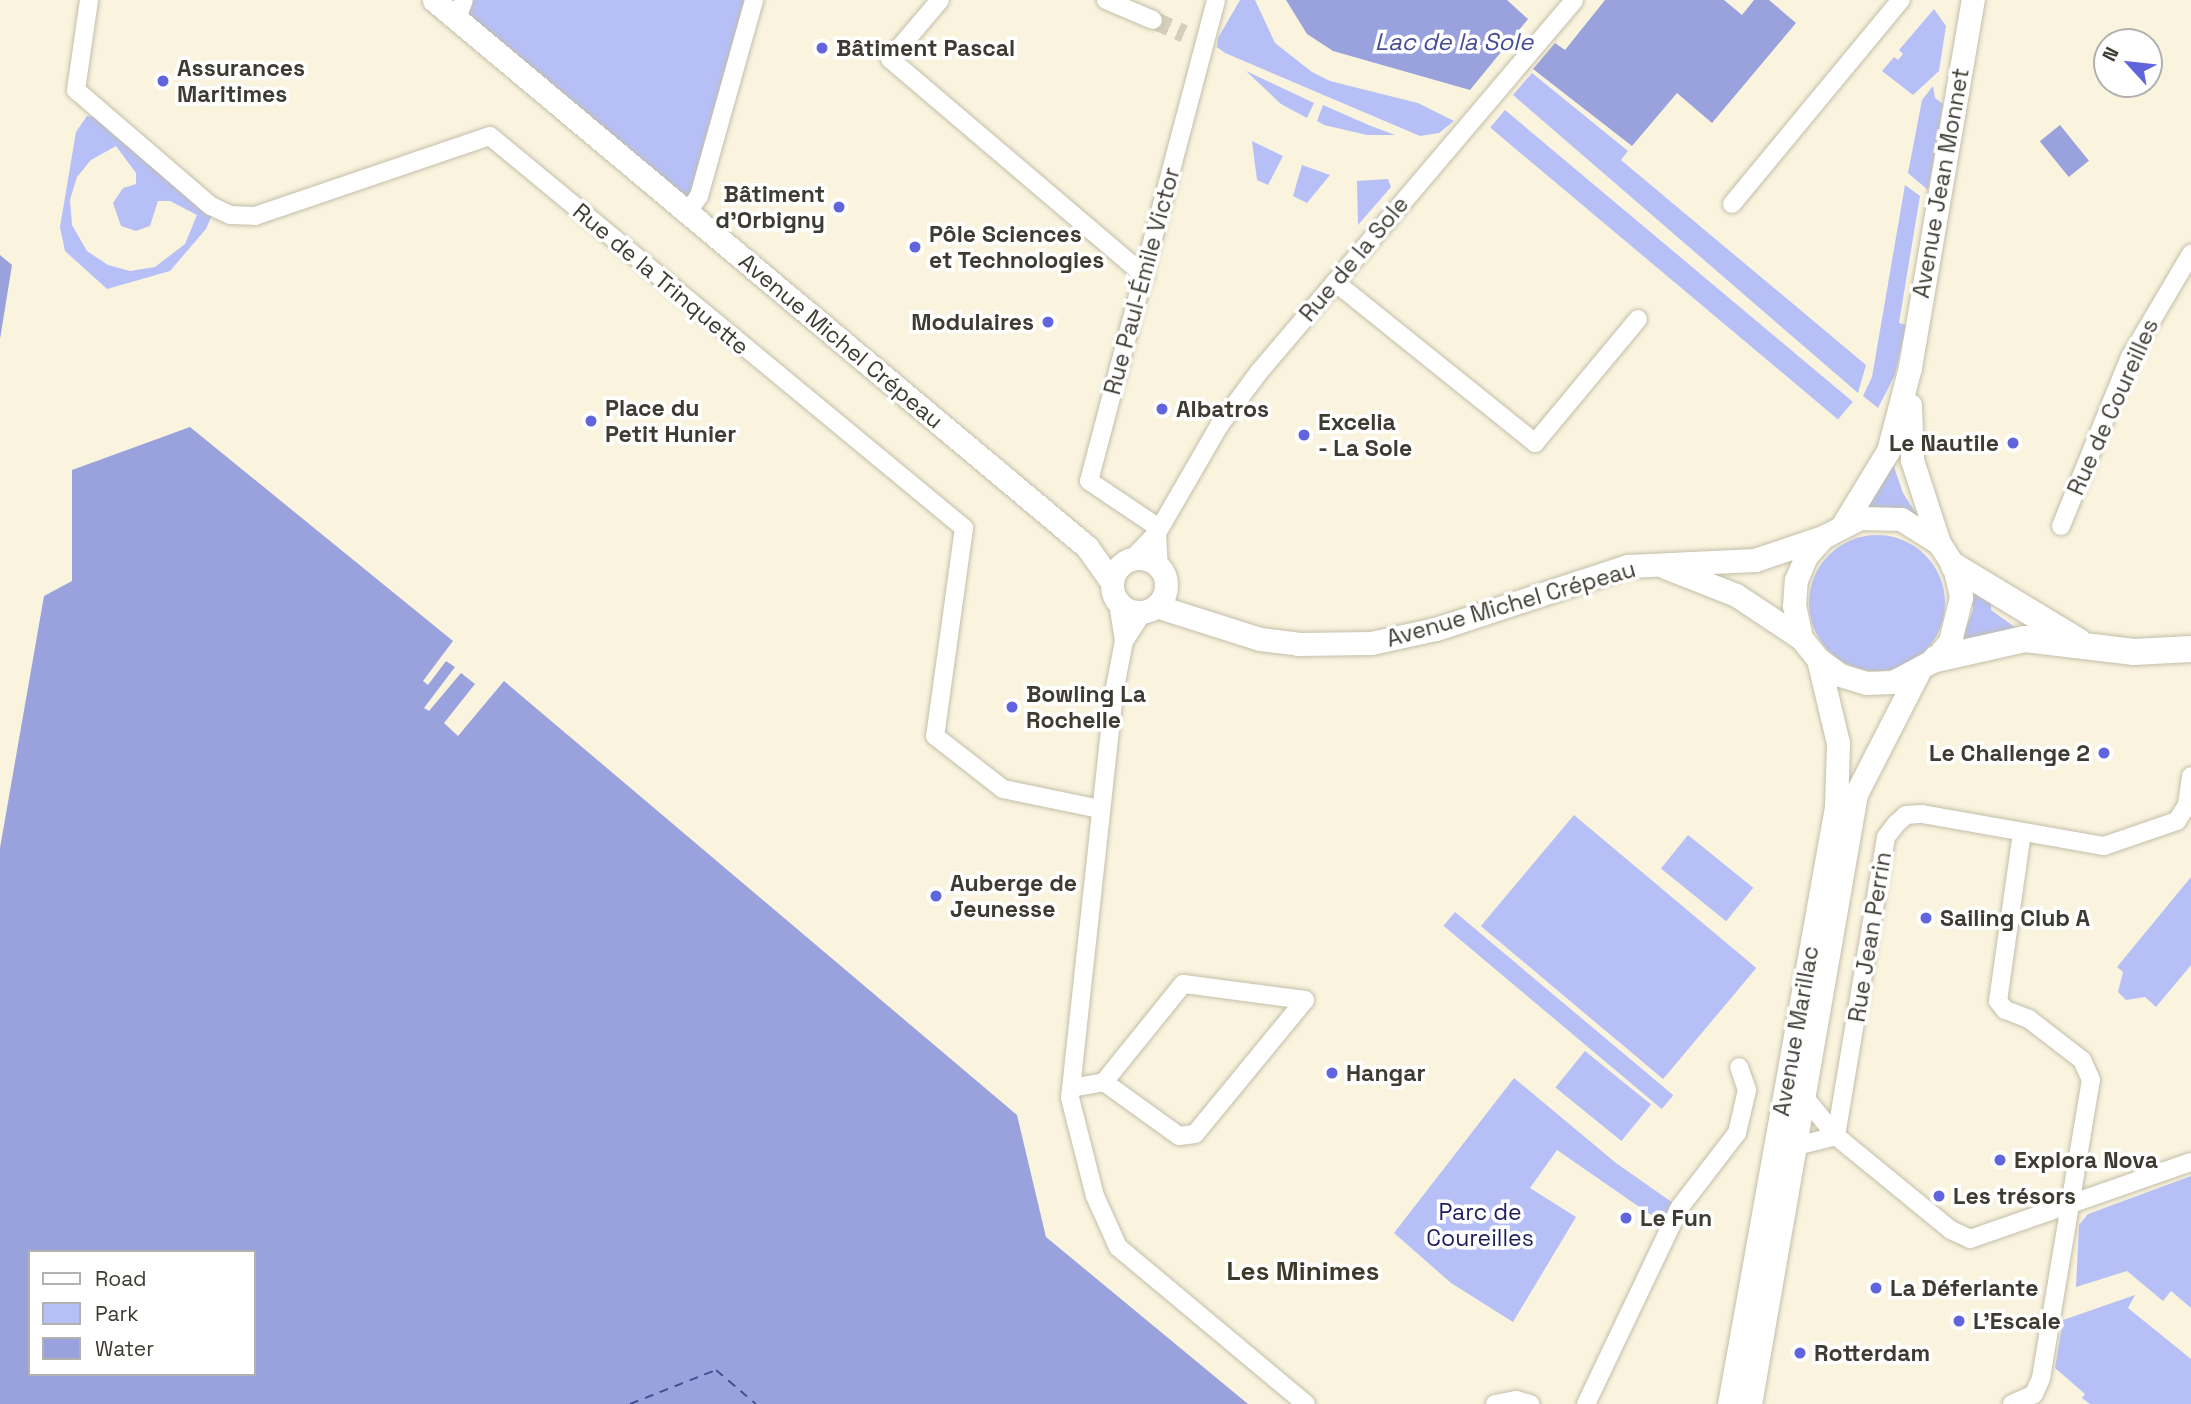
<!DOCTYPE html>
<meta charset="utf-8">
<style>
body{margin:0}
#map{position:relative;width:2191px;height:1404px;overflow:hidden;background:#faf4df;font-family:"Space Grotesk",sans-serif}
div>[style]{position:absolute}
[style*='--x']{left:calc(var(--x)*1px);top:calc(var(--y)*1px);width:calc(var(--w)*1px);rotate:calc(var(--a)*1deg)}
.green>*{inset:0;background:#b6c0f7;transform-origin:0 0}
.round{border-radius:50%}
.water>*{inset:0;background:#99a2dc;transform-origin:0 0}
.ferry>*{height:2px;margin-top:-1px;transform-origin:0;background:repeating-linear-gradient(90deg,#474d94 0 9px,transparent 0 16px)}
.minor-tunnel>*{height:18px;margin-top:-9px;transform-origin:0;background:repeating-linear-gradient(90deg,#d4cfbc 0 18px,transparent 0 27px)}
.roads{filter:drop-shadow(0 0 2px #c3bea9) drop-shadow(0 0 2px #c3bea9)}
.minor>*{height:18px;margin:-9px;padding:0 9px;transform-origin:9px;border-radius:9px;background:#fff}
.tertiary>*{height:23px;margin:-11.5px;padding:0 11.5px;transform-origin:11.5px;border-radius:11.5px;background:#fff}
.tertiary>.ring{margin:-11.5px;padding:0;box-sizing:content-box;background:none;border:23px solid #fff;border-radius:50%}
.secondary>*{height:26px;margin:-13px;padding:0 13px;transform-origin:13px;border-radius:13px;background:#fff}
.dots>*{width:19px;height:19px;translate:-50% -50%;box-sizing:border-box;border:4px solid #fff;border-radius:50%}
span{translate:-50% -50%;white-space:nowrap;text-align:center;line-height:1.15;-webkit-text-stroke:7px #fff;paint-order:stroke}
.poi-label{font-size:23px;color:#3d3b32;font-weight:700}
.left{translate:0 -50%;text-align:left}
.right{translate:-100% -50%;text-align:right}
.street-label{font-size:23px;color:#3d3b32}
.park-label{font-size:23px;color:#1f1d60}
.water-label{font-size:24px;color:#474d94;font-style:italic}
.quarter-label{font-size:26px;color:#3e3928;font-weight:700}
.legend{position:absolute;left:28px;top:1250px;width:228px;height:126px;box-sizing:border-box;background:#fff;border:2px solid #b1b1ad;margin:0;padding:9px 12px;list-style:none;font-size:21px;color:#3d3b32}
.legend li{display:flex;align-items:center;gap:14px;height:35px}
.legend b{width:35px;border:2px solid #b1b1ad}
.north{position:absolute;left:2093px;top:28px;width:70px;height:70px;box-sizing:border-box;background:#fff;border:2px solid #b1b1ad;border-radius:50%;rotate:297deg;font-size:19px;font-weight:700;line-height:28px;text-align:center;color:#3d3b32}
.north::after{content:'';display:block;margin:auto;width:24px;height:32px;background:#6065dd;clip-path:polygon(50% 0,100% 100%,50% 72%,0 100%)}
</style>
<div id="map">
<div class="green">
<div style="clip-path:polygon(464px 0,754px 0,687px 213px,457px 18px)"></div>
<div style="clip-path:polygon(1240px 0,1255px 0,1275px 43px,1312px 72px,1330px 81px,1418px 103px,1454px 121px,1439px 133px,1420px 136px,1225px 53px,1217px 47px,1218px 38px)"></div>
<div style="clip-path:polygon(1934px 9px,1946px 26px,1939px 71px,1913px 95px,1882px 71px,1894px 57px,1898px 60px,1903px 54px,1899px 50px)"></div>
<div style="clip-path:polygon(1246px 71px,1314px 103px,1307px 118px,1281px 104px)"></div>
<div style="clip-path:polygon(1532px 73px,1628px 151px,1621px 160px,1866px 365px,1858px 393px,1513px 95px)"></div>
<div style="clip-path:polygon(1933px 86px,1935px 98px,1943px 104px,1928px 190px,1908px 173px,1922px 100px)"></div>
<div style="clip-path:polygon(1323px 105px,1371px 126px,1395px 135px,1367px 135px,1324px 125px,1317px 121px)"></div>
<div style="left:1505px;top:110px;width:454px;height:23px;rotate:40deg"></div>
<div style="clip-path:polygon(evenodd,87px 116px,95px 117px,212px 215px,206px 229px,170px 271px,107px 289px,65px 251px,60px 227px,76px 132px,87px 116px,116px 146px,136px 173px,136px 184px,123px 188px,113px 203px,121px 226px,136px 231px,150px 226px,158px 201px,170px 201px,197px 215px,185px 244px,155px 267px,130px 271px,108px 265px,87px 251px,72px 225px,70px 200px,77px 177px,91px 160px,116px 146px)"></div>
<div style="clip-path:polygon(1252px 141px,1283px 156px,1268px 185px,1257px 180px)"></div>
<div style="clip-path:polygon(1302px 165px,1330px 175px,1307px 203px,1293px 196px)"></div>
<div style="clip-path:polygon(1388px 179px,1391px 187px,1358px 225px,1357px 181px)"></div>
<div style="clip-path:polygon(1905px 185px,1920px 196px,1899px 323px,1906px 325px,1895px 375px,1878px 408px,1863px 396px,1872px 377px)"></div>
<div style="clip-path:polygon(1892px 461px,1903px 493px,1919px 518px,1861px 509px)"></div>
<div class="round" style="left:1809px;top:535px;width:136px;height:136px"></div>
<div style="clip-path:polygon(1971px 583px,1991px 598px,1991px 610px,2019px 630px,1958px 648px,1973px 610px)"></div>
<div style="left:1574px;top:815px;width:238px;height:145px;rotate:40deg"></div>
<div style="left:1688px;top:835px;width:84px;height:43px;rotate:39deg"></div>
<div style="clip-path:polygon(2191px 877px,2191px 965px,2156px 1007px,2145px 997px,2126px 1000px,2118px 992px,2123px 972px,2117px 967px)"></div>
<div style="left:1455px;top:912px;width:285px;height:18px;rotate:40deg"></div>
<div style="left:1585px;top:1051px;width:85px;height:47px;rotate:39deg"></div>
<div style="clip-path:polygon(1514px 1078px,1616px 1163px,1673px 1203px,1661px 1222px,1557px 1150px,1530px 1188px,1576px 1217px,1513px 1322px,1451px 1283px,1394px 1233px)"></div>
<div style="clip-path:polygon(2191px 1176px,2191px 1308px,2171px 1291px,2163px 1301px,2127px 1271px,2076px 1287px,2079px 1225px,2088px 1214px)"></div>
<div style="clip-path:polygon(2135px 1295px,2128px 1308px,2191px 1359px,2191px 1404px,2090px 1404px,2082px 1398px,2085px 1394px,2055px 1368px,2063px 1320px)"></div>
</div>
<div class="water">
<div style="clip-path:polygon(1286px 0,1507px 0,1528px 19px,1470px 90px,1333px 51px,1307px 34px)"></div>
<div style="clip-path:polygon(1605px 0,1724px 0,1742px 15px,1754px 0,1769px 0,1796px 23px,1712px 123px,1677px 93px,1632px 146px,1533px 69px,1555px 43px,1565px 50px)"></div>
<div style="left:2060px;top:125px;width:46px;height:26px;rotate:51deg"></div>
<div style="clip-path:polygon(0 255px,12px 265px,0 339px)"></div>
<div style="clip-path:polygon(evenodd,190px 427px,453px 641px,423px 681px,428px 685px,446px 661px,455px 667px,424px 708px,429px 711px,461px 673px,475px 684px,444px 723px,458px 736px,504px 681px,1017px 1115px,1046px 1237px,1248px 1404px,0 1404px,0 848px,44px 596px,72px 581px,72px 470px,190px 427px,30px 1252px,254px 1252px,254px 1374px,30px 1374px,30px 1252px)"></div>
</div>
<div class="ferry">
<div style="--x:630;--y:1404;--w:92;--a:-21.6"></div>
<div style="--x:716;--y:1370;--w:52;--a:40.4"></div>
</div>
<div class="minor-tunnel">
<div style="--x:1153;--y:20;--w:34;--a:24"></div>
</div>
<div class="roads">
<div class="minor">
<div style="--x:89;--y:0;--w:91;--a:98.2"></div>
<div style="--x:76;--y:90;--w:178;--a:40.7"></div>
<div style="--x:211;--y:206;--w:21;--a:25"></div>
<div style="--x:230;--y:215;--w:25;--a:2"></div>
<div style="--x:255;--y:216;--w:248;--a:-18.8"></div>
<div style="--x:490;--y:136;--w:615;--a:39.59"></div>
<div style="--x:964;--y:528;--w:210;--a:97.9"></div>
<div style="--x:935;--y:736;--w:86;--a:37.9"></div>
<div style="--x:1003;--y:789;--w:99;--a:11.7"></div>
<div style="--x:940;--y:0;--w:77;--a:130.3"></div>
<div style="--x:890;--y:59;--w:335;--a:40.4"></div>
<div style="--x:1106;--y:0;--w:51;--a:23.1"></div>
<div style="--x:457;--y:18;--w:19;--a:-69"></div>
<div style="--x:1732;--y:204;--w:265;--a:-50.4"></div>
<div style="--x:687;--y:213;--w:21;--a:-55"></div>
<div style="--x:699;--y:196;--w:204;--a:-74.3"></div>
<div style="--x:1335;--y:282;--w:257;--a:38.8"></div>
<div style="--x:1535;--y:443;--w:161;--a:-50.3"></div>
<div style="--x:2061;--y:526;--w:183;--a:-67.8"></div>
<div style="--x:2130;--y:357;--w:120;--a:-59.4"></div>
<div style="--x:1159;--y:528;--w:84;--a:-146.1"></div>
<div style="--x:1089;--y:481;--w:497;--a:-75.2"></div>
<div style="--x:1157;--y:533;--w:35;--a:87"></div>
<div style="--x:1132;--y:559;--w:36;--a:-46"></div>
<div style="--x:1157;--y:533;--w:124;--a:-59.9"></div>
<div style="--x:1219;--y:426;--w:67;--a:-53.5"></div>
<div style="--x:1259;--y:372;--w:487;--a:-49.7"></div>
<div style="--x:1118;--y:603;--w:38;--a:81"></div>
<div style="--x:1143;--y:612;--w:35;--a:123"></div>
<div style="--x:1124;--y:641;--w:53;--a:100.9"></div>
<div style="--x:1114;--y:693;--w:407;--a:96.2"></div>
<div style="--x:1070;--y:1098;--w:101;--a:75.7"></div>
<div style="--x:1095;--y:1196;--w:56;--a:65.7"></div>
<div style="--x:1118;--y:1247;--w:245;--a:39.9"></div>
<div style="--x:1071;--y:1088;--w:34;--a:-10"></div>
<div style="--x:1104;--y:1082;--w:92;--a:35.8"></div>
<div style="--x:1179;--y:1136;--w:16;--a:-7"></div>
<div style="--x:1195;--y:1134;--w:173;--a:-50.6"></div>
<div style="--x:1305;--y:1000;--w:123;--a:-172.5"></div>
<div style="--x:1183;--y:984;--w:126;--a:128.9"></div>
<div style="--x:1802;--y:1094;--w:54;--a:51"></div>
<div style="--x:1836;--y:1136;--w:149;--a:39.3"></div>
<div style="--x:1951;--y:1230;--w:21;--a:25"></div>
<div style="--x:1970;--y:1239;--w:234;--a:-19.2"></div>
<div style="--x:1836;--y:1136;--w:303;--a:-80.5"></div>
<div style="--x:1886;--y:837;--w:16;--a:-52"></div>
<div style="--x:1896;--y:824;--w:13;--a:-42"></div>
<div style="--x:1906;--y:815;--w:16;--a:-4"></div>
<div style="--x:1922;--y:814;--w:185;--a:10"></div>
<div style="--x:2104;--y:846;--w:77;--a:-18.9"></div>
<div style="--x:2177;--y:821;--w:19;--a:-58"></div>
<div style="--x:2187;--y:805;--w:29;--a:-82"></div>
<div style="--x:1792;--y:1147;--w:45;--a:-14"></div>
<div style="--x:1495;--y:1404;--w:21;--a:-11"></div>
<div style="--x:1516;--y:1400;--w:15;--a:16"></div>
<div style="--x:1586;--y:1404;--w:218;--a:-64.5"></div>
<div style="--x:1680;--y:1207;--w:93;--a:-52.4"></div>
<div style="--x:1737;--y:1133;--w:44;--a:-76.9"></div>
<div style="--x:1747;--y:1090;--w:24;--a:-109"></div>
<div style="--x:2012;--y:1404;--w:24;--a:-24"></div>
<div style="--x:2034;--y:1394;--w:17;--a:-66"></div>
<div style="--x:2041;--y:1378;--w:302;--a:-80.5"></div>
<div style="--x:2091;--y:1080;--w:22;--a:-114"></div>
<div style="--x:2082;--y:1060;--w:67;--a:-142.3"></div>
<div style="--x:2029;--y:1019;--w:26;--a:-159"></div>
<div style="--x:2005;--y:1010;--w:11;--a:-128"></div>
<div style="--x:1998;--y:1001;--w:170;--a:-81.9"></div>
</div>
<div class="tertiary">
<div style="--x:434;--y:0;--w:852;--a:39.95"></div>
<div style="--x:1087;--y:547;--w:43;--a:54.5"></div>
<div style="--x:1910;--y:405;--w:55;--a:87.9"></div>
<div style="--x:1912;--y:460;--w:87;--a:72"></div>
<div style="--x:1844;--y:523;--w:84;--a:-58.6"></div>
<div style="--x:1888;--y:451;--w:87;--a:-75.3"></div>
<div style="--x:1910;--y:367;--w:372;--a:-80.3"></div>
<div class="ring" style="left:1112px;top:558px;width:31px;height:31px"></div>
<div style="--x:1665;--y:567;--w:76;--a:21.5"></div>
<div style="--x:1736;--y:595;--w:78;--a:33.5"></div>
<div style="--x:1156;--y:606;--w:109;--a:17.6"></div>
<div style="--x:1260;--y:639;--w:38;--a:7"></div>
<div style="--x:1298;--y:644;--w:73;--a:-0.8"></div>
<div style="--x:1371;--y:643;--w:66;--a:-12.2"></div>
<div style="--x:1436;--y:629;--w:202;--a:-18.2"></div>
<div style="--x:1628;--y:566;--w:127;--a:-2.7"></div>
<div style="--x:1755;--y:560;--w:72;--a:-18.7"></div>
<div style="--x:1729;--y:1404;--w:607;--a:-79.84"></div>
<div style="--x:1836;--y:807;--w:64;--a:-88.2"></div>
<div style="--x:1838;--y:743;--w:86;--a:-103.4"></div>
<div style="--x:1818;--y:659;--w:27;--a:-129"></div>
<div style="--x:1801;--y:638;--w:33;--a:-102"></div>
<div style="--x:1794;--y:606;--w:26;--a:-86"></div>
<div style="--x:1796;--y:580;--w:26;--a:-67"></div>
<div style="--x:1806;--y:556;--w:25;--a:-48"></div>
<div style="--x:1823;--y:537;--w:42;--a:-27.2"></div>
<div style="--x:1860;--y:518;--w:41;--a:1.4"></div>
<div style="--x:1901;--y:519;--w:45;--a:32.3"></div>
<div style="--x:1939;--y:543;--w:27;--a:57"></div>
<div style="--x:1954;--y:566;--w:32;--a:77"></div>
<div style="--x:1961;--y:597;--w:45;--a:104"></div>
<div style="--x:1950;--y:641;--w:23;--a:128"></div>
<div style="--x:1936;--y:659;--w:49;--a:151.9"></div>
<div style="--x:1893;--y:682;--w:27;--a:178"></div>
<div style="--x:1866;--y:683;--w:27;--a:-163"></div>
<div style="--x:1840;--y:675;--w:27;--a:-144"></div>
<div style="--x:1750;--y:1404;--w:619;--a:-80.14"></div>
<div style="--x:1856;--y:794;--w:136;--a:-62.9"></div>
</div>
<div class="secondary">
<div style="--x:1954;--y:566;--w:145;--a:31.2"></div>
<div style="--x:1936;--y:659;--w:91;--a:-12.7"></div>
<div style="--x:2025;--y:639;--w:110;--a:6.8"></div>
<div style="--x:2134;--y:652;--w:57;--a:-3"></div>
</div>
</div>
<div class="dots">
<div style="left:822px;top:48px;background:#6065dd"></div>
<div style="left:163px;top:81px;background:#6065dd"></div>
<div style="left:839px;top:207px;background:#6065dd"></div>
<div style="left:915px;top:247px;background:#6065dd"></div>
<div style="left:1048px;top:322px;background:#6065dd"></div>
<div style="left:1162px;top:409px;background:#6065dd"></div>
<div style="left:591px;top:421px;background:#6065dd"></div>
<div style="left:1304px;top:435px;background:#6065dd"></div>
<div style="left:2013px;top:443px;background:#6065dd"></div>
<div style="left:1012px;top:707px;background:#6065dd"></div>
<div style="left:2104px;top:753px;background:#6065dd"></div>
<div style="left:936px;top:896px;background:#6065dd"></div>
<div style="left:1926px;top:918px;background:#6065dd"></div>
<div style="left:1332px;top:1073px;background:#6065dd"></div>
<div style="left:2000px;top:1160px;background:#6065dd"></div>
<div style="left:1939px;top:1196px;background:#6065dd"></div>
<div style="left:1626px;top:1218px;background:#6065dd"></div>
<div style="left:1876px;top:1288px;background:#6065dd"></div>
<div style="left:1959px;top:1321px;background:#6065dd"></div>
<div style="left:1800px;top:1353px;background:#6065dd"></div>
</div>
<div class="poi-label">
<span class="left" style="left:836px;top:48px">Bâtiment Pascal</span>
<span class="left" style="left:177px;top:81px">Assurances<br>Maritimes</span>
<span class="right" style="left:825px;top:207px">Bâtiment<br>d’Orbigny</span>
<span class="left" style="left:929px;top:247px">Pôle Sciences<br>et Technologies</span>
<span class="right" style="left:1034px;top:322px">Modulaires</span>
<span class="left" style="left:605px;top:421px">Place du<br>Petit Hunier</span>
<span class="left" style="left:1176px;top:409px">Albatros</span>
<span class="left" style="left:1318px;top:435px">Excelia<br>- La Sole</span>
<span class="right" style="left:1999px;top:443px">Le Nautile</span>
<span class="left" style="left:1026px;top:707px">Bowling La<br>Rochelle</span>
<span class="right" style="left:2090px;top:753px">Le Challenge 2</span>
<span class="left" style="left:950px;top:896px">Auberge de<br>Jeunesse</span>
<span class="left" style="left:1940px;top:918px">Sailing Club A</span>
<span class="left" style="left:1346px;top:1073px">Hangar</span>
<span class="left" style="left:2014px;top:1160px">Explora Nova</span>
<span class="left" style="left:1953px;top:1196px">Les trésors</span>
<span class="left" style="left:1640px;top:1218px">Le Fun</span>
<span class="left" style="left:1890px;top:1288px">La Déferlante</span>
<span class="left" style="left:1973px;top:1321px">L'Escale</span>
<span class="left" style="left:1814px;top:1353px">Rotterdam</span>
</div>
<div class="street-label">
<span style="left:1941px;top:183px;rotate:-80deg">Avenue Jean Monnet</span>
<span style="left:1354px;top:259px;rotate:-50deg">Rue de la Sole</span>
<span style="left:661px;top:279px;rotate:40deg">Rue de la Trinquette</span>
<span style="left:1142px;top:281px;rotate:-75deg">Rue Paul-Émile Victor</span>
<span style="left:841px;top:341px;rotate:40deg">Avenue Michel Crépeau</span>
<span style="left:2113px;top:407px;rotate:-66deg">Rue de Coureilles</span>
<span style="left:1511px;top:604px;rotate:-16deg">Avenue Michel Crépeau</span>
<span style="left:1870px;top:937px;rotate:-81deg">Rue Jean Perrin</span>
<span style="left:1796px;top:1031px;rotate:-80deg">Avenue Marillac</span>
</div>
<div class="park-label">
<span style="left:1480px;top:1225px">Parc de<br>Coureilles</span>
</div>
<div class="water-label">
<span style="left:1454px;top:42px">Lac de la Sole</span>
</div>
<div class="quarter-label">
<span style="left:1303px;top:1272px">Les Minimes</span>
</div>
<ul class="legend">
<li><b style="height:9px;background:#fff"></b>Road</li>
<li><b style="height:19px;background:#b6c0f7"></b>Park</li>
<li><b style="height:19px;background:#99a2dc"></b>Water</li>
</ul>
<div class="north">N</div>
</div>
